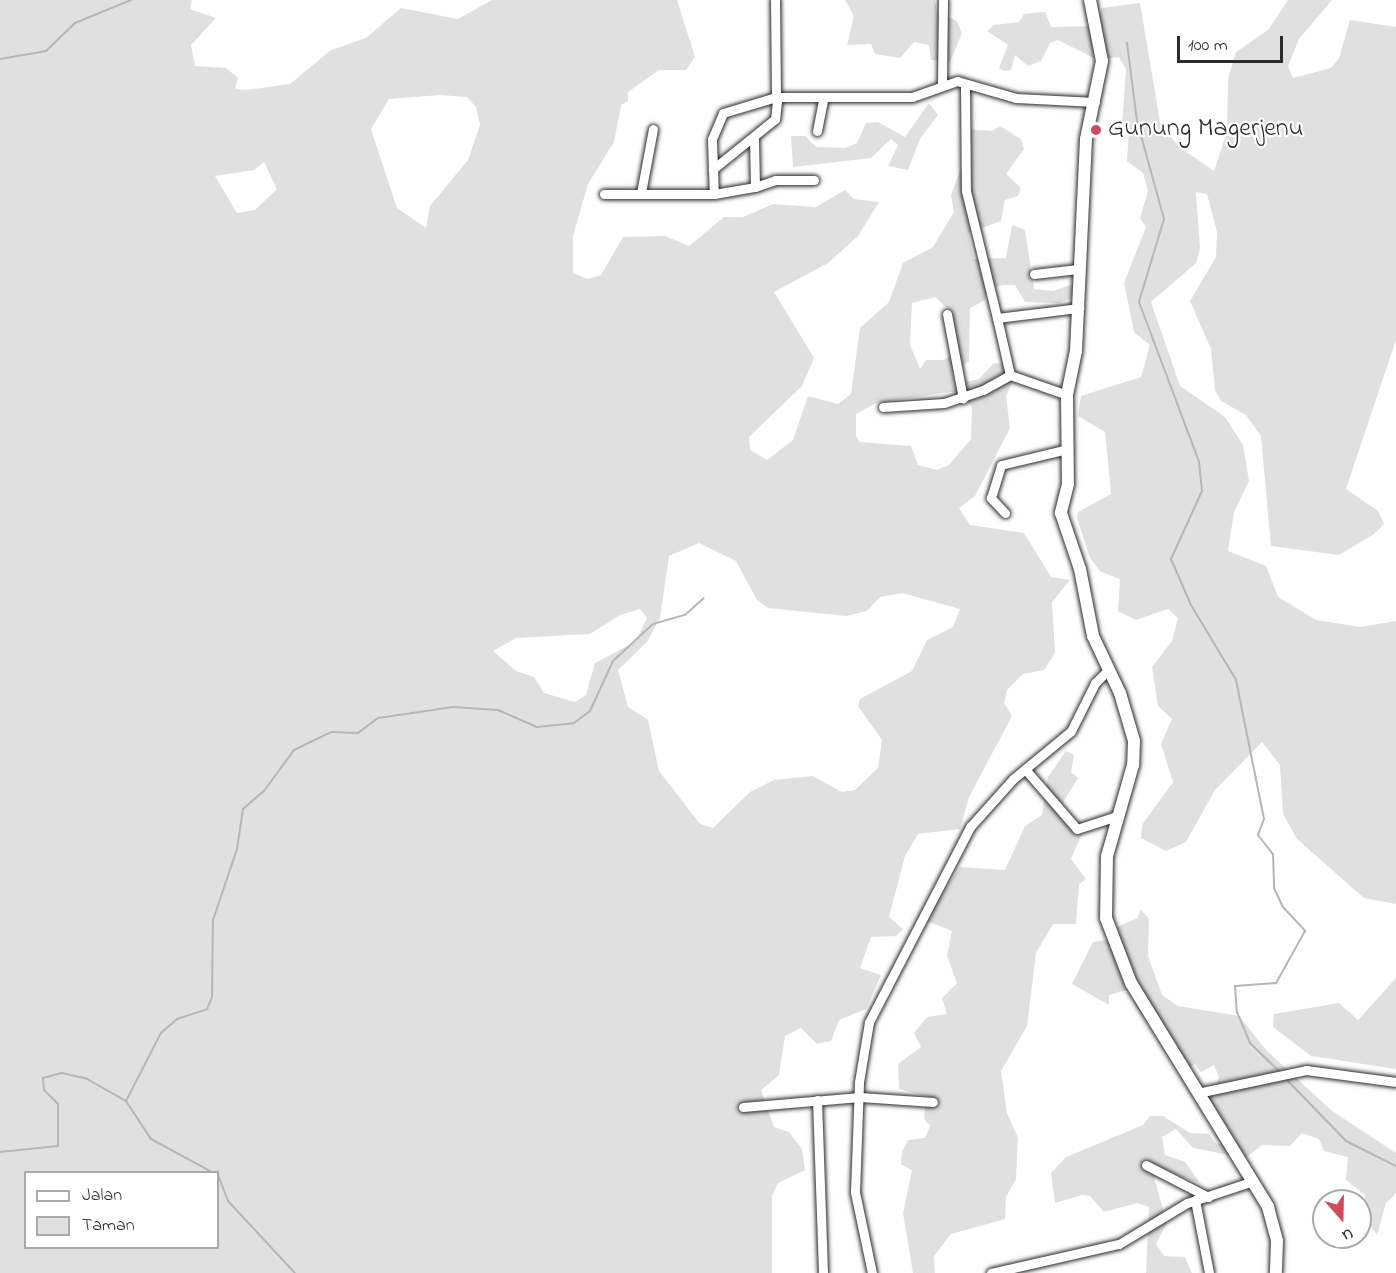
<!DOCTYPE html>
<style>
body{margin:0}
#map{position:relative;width:1396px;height:1273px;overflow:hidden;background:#fff;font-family:"Indie Flower",sans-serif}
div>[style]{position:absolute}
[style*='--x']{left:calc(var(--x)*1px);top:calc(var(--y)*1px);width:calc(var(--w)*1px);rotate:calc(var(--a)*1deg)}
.green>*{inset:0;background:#e0e0e0}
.stream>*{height:2px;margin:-1px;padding:0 1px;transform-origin:1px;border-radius:1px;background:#b6b6b6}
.roads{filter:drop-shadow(0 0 2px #2b2b2b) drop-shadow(0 0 2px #2b2b2b)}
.minor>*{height:9px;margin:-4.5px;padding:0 4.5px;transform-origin:4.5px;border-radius:4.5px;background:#fff}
.major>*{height:12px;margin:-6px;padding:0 6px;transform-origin:6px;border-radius:6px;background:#fff}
.dots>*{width:16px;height:16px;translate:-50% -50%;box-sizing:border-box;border:3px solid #fff;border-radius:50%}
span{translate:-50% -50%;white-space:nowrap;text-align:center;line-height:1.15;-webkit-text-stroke:4.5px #fff;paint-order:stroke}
.poi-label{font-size:26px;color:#2b2b2b}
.left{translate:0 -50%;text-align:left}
.legend{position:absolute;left:24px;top:1171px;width:195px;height:78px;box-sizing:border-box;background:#fff;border:2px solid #aaa;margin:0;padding:8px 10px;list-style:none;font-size:18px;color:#2b2b2b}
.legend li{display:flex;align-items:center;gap:12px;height:30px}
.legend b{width:30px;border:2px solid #aaa}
.north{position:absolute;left:1312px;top:1189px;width:60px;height:60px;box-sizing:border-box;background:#fff;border:2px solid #aaa;border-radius:50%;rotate:160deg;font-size:16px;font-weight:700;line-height:24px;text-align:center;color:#2b2b2b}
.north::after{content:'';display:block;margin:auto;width:21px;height:27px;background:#d1495b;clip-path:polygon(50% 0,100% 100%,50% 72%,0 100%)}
.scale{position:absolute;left:1177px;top:36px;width:106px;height:27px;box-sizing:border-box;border:3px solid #2b2b2b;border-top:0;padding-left:8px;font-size:18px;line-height:21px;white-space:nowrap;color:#2b2b2b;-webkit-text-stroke:4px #fff;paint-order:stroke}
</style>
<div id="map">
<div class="green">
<div style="clip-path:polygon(evenodd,0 0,192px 0,190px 9px,216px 18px,191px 45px,195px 66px,226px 68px,238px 78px,235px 89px,246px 90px,290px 84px,331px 50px,366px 38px,401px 8px,458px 19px,492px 0,677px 0,695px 57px,686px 70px,659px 70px,628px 92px,628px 101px,621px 105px,614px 142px,588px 184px,573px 236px,573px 273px,588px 279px,601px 275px,623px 237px,665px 236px,689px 246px,724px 217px,743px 217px,773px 204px,816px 207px,845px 190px,854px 199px,879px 202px,858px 236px,828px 263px,774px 292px,814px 358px,802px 386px,749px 437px,750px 450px,767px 460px,793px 440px,808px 396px,838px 404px,851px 394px,860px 328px,889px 302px,903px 263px,933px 247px,954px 212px,951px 195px,965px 157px,964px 129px,992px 131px,1000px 126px,1021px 139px,1024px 149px,1006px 174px,1021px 188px,1018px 196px,1005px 200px,1001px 221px,968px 233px,974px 259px,1006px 258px,1012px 225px,1025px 230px,1034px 289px,1053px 291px,1073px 284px,1076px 296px,1059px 303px,1025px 302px,1015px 285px,1003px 285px,987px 289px,985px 300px,970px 308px,969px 361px,952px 373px,955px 384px,979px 379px,994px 363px,1002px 364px,1012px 383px,1006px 396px,1010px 428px,975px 496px,959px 508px,970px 525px,1024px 533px,1051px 577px,1070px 580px,1052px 602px,1055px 653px,1044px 670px,1023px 674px,1007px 690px,1004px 703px,1012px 716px,969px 797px,960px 829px,918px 834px,905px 856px,889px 917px,903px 929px,896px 936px,871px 937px,860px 968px,881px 975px,866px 1009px,839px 1020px,831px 1041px,817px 1044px,801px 1028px,785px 1036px,779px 1075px,761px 1090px,774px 1127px,789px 1132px,802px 1149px,805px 1170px,778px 1183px,772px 1196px,772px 1273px,0 1273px,0 0,440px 95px,467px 97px,476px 107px,480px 125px,468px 160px,430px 206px,426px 228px,397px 208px,371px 129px,389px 99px,440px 95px,0 0,264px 162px,277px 189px,255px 210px,237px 213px,215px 176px,254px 170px,264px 162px,0 0,935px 297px,948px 309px,955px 351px,944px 360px,926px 360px,920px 369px,910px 345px,912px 303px,935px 297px,0 0,950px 392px,959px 392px,972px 407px,971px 439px,949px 465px,937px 470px,918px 465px,911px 446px,860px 442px,856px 436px,856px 414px,876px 403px,950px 392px,0 0,699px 543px,736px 561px,757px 600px,768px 608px,846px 616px,867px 611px,880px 597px,902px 593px,960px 609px,953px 627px,927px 640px,912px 671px,860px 699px,858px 706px,882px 740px,878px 768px,855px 790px,842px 792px,813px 776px,774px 780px,750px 792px,713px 828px,700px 824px,659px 771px,648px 720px,628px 707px,618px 670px,647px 642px,660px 618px,669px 556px,699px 543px,0 0,640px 609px,647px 618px,635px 642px,595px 663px,586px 695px,575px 702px,544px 693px,534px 677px,516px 671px,493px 651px,516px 638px,590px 634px,620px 615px,640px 609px,0 0,26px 1172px,218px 1172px,218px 1248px,26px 1248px,26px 1172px)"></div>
<div style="clip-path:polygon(845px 0,935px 0,937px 12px,957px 21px,962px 33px,950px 62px,931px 60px,929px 45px,914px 42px,900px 58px,875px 54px,871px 44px,847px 45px,854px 16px)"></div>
<div style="clip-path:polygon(1288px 0,1332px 0,1299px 39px,1288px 66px,1293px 78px,1331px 68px,1339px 58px,1350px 20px,1396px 27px,1396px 340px,1346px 489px,1378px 511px,1384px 524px,1374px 534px,1339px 555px,1271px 546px,1261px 436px,1246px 415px,1221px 401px,1215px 390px,1211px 349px,1190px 301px,1216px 257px,1217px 232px,1207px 194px,1196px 192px,1200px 249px,1196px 263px,1151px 302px,1180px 386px,1225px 417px,1243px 445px,1249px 481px,1234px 512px,1228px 551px,1266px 566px,1278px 597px,1316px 620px,1360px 627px,1396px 621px,1396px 904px,1364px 898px,1297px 839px,1283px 814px,1280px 765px,1262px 742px,1215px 790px,1186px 842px,1166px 851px,1141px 838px,1142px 825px,1173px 782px,1161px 744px,1172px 719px,1158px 706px,1152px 667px,1172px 641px,1178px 618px,1168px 609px,1136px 620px,1118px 611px,1120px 579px,1101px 572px,1090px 558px,1077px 518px,1078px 512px,1111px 494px,1105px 432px,1078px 416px,1081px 396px,1141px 377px,1150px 345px,1134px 332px,1124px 283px,1146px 227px,1140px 218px,1148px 191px,1143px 173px,1127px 161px,1129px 131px,1122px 124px,1126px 69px,1119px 57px,1098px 60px,1058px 40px,1050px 43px,1041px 61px,1028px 66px,1015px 55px,1011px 70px,1004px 71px,999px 68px,1008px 45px,987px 31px,994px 25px,1019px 22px,1024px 14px,1045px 12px,1051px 27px,1097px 26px,1102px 8px,1140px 3px,1160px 122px,1179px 147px,1214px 171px,1227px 132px,1228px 79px,1236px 52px,1268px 30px)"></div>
<div style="clip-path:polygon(929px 103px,938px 115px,920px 139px,908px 170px,888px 166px,898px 145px,891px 139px,871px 158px,793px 167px,791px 136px,805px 136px,816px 147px,845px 148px,857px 143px,866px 123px,878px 122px,905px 137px)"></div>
<div style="clip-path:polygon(1066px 751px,1074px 755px,1071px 772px,1078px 778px,1062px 804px,1073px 824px,1088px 820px,1071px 859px,1086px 879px,1079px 884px,1076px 924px,1053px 924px,1036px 953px,1027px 1026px,1001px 1071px,1007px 1113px,1018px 1138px,1016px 1179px,1006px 1197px,1005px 1219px,951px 1234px,934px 1256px,935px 1273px,913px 1273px,903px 1213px,912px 1170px,901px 1164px,902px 1152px,908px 1140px,925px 1138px,930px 1126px,924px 1119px,926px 1096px,899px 1089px,898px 1064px,921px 1047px,914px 1033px,927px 1017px,947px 1014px,942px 998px,957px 983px,947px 956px,952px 931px,927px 921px,929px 914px,960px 867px,1005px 870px,1025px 826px,1042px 815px,1048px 777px)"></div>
<div style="clip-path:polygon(1140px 909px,1149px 919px,1148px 956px,1162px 995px,1178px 1006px,1239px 1016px,1267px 1051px,1332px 1111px,1396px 1153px,1396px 1193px,1386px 1203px,1377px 1235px,1363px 1214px,1365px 1195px,1346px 1180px,1348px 1157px,1324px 1151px,1319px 1139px,1302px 1133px,1290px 1146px,1262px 1145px,1245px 1158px,1193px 1148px,1176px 1129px,1162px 1137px,1165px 1155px,1185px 1162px,1200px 1183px,1166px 1171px,1154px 1177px,1167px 1223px,1156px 1244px,1164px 1256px,1185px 1257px,1192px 1273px,1146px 1273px,1149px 1207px,1137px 1203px,1104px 1212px,1090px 1196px,1082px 1195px,1055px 1203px,1051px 1173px,1066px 1157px,1143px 1125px,1150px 1116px,1163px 1116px,1190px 1133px,1209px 1134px,1215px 1143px,1224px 1144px,1201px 1098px,1213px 1094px,1219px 1077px,1214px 1065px,1201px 1072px,1195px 1064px,1183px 1072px,1136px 1006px,1131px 989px,1109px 995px,1109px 1005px,1072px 984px,1093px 942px,1117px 938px,1117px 927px,1138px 918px)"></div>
<div style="clip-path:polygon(1396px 978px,1396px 1069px,1311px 1056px,1273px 1027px,1274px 1014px,1339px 1003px,1358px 1020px)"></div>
</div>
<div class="stream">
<div style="--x:1127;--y:43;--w:79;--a:82.7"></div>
<div style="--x:1137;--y:121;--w:102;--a:74.6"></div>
<div style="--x:1164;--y:219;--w:87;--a:106.8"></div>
<div style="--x:1139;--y:302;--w:171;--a:69.4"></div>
<div style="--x:1199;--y:462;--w:29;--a:84"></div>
<div style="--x:1202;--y:491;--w:75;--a:114.5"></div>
<div style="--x:1171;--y:559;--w:50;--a:66.5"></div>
<div style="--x:1191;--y:605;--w:87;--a:59"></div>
<div style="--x:1236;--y:680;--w:142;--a:78.6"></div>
<div style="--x:1264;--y:819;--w:17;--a:111"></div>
<div style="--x:1258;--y:835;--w:24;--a:52"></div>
<div style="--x:1273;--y:854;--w:34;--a:88"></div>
<div style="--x:1274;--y:888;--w:21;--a:65"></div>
<div style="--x:1283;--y:907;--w:33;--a:47"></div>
<div style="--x:1305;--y:931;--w:60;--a:119.1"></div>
<div style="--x:1276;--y:983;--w:41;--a:175.8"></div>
<div style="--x:1235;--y:986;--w:26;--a:86"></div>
<div style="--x:1237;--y:1012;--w:34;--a:67"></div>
<div style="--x:1250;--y:1043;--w:42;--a:44"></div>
<div style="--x:0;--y:59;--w:47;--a:-9.9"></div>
<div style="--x:46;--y:51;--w:40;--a:-44"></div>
<div style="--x:75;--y:23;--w:61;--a:-22.3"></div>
<div style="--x:1286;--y:1079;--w:86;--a:45.9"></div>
<div style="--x:1346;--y:1141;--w:56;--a:26.6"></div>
<div style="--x:126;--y:1101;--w:45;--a:56.7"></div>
<div style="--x:151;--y:1139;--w:69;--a:28.4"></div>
<div style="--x:0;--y:1152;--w:58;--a:-5.9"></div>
<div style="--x:58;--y:1146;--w:42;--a:-90"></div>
<div style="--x:58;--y:1104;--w:20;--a:-135"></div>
<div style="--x:44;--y:1090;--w:12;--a:-95"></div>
<div style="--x:43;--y:1078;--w:20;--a:-15"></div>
<div style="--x:62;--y:1073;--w:26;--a:13"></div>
<div style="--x:87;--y:1079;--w:45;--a:29.4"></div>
<div style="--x:126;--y:1101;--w:76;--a:-62.8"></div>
<div style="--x:161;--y:1033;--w:21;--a:-41"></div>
<div style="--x:177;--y:1019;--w:32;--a:-18"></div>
<div style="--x:207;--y:1009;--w:13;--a:-67"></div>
<div style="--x:212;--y:997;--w:77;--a:-89.3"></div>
<div style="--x:213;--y:920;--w:75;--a:-71.3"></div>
<div style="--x:237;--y:849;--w:40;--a:-81.5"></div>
<div style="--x:243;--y:809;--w:28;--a:-41"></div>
<div style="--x:264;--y:791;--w:51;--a:-53.8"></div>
<div style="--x:294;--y:750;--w:41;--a:-25.9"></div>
<div style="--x:331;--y:732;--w:27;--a:2"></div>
<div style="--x:358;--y:733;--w:25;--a:-37"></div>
<div style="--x:378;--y:718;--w:76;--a:-8.3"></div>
<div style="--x:453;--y:707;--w:45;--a:3.8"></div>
<div style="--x:498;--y:710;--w:43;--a:23.6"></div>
<div style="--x:537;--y:727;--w:37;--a:-6"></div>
<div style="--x:574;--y:723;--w:20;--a:-37"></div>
<div style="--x:590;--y:711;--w:55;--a:-65.3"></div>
<div style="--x:613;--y:661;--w:54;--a:-42.8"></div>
<div style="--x:653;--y:624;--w:33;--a:-16"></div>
<div style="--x:685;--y:615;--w:25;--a:-42"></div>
<div style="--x:218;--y:1175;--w:28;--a:69"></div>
<div style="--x:228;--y:1201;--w:98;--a:47.1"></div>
</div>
<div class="roads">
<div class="minor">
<div style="--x:775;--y:0;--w:97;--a:89.4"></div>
<div style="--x:776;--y:97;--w:4;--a:76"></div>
<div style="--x:777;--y:101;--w:18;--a:96"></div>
<div style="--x:775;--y:119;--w:80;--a:141.1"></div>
<div style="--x:713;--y:169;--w:30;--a:-92"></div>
<div style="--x:712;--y:139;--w:28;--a:-67"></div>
<div style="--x:723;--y:113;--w:55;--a:-16.8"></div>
<div style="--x:776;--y:97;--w:136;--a:0"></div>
<div style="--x:912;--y:97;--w:48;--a:-19.6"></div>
<div style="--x:957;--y:81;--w:61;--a:16.1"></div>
<div style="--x:1016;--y:98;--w:79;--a:2.9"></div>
<div style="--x:942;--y:84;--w:84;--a:-89.3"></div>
<div style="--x:965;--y:84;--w:107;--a:89.5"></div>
<div style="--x:966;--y:191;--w:131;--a:76.3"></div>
<div style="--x:817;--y:131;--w:33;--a:-79"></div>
<div style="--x:713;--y:169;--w:25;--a:88"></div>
<div style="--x:714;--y:194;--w:42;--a:-9.7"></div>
<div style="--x:755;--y:187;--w:48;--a:-91.2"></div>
<div style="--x:755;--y:187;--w:21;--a:-19"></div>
<div style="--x:775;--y:180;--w:39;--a:0"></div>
<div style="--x:641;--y:193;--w:65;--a:-79.4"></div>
<div style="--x:604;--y:194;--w:110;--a:0"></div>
<div style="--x:1034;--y:274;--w:44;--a:-6.5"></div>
<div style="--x:947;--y:314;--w:86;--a:79.3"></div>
<div style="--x:1010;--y:375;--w:60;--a:19.3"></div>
<div style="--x:883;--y:407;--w:61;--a:-3.8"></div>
<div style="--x:944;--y:403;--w:41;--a:-18.4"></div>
<div style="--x:983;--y:390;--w:31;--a:-29"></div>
<div style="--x:1010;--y:375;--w:58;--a:-102.8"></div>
<div style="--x:997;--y:318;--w:83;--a:-7"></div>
<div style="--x:1005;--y:513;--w:21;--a:-133"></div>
<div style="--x:991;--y:498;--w:34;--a:-73"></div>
<div style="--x:1001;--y:465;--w:68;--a:-13.6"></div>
<div style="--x:1025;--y:769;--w:79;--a:49.1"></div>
<div style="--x:1077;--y:829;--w:40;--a:-18"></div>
<div style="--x:1202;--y:1092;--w:106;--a:-11.9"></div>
<div style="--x:1306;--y:1070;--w:91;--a:7.6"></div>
<div style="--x:817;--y:1100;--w:173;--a:88"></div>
<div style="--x:743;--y:1107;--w:117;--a:-4.9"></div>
<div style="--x:860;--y:1097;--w:73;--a:3.9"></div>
<div style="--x:1146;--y:1165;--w:70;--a:27.3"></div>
<div style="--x:1195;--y:1200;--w:74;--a:79.1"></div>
<div style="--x:872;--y:1273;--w:83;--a:-101.9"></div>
<div style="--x:855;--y:1192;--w:110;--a:-87.9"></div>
<div style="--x:859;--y:1082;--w:61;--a:-80.5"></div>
<div style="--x:869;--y:1022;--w:220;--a:-62.6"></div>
<div style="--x:970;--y:827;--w:64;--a:-48.1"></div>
<div style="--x:1013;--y:779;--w:75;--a:-39.6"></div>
<div style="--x:1071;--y:731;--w:54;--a:-63.4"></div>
<div style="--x:1095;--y:683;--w:20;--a:-45"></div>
<div style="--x:991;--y:1273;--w:131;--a:-12.8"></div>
<div style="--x:1119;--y:1244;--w:79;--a:-31.1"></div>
<div style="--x:1187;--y:1203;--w:70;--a:-18.4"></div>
</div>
<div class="major">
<div style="--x:1090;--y:0;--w:62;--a:78.9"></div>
<div style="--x:1102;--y:61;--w:80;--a:101.6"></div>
<div style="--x:1086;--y:139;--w:212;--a:92.7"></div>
<div style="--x:1076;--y:351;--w:45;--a:101.6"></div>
<div style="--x:1067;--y:395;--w:89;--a:89.4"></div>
<div style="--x:1068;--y:484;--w:30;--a:104"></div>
<div style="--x:1061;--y:513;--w:59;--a:71.3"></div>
<div style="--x:1080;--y:569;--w:68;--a:79"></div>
<div style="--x:1093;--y:636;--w:63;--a:64.7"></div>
<div style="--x:1120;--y:693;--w:50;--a:73.7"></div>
<div style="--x:1134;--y:741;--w:24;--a:92"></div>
<div style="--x:1133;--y:765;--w:95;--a:105.9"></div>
<div style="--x:1107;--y:856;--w:62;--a:90.9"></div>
<div style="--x:1106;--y:918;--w:70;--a:69"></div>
<div style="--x:1131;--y:983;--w:263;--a:58.5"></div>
<div style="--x:1268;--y:1207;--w:35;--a:75"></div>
<div style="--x:1277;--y:1241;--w:32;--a:92"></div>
</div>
</div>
<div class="dots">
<div style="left:1096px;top:130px;background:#d1495b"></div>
</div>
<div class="poi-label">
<span class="left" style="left:1108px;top:130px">Gunung Magerjenu</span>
</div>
<ul class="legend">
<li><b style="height:8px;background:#fff"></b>Jalan</li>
<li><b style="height:16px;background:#e0e0e0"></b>Taman</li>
</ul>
<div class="north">U</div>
<div class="scale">100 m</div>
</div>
